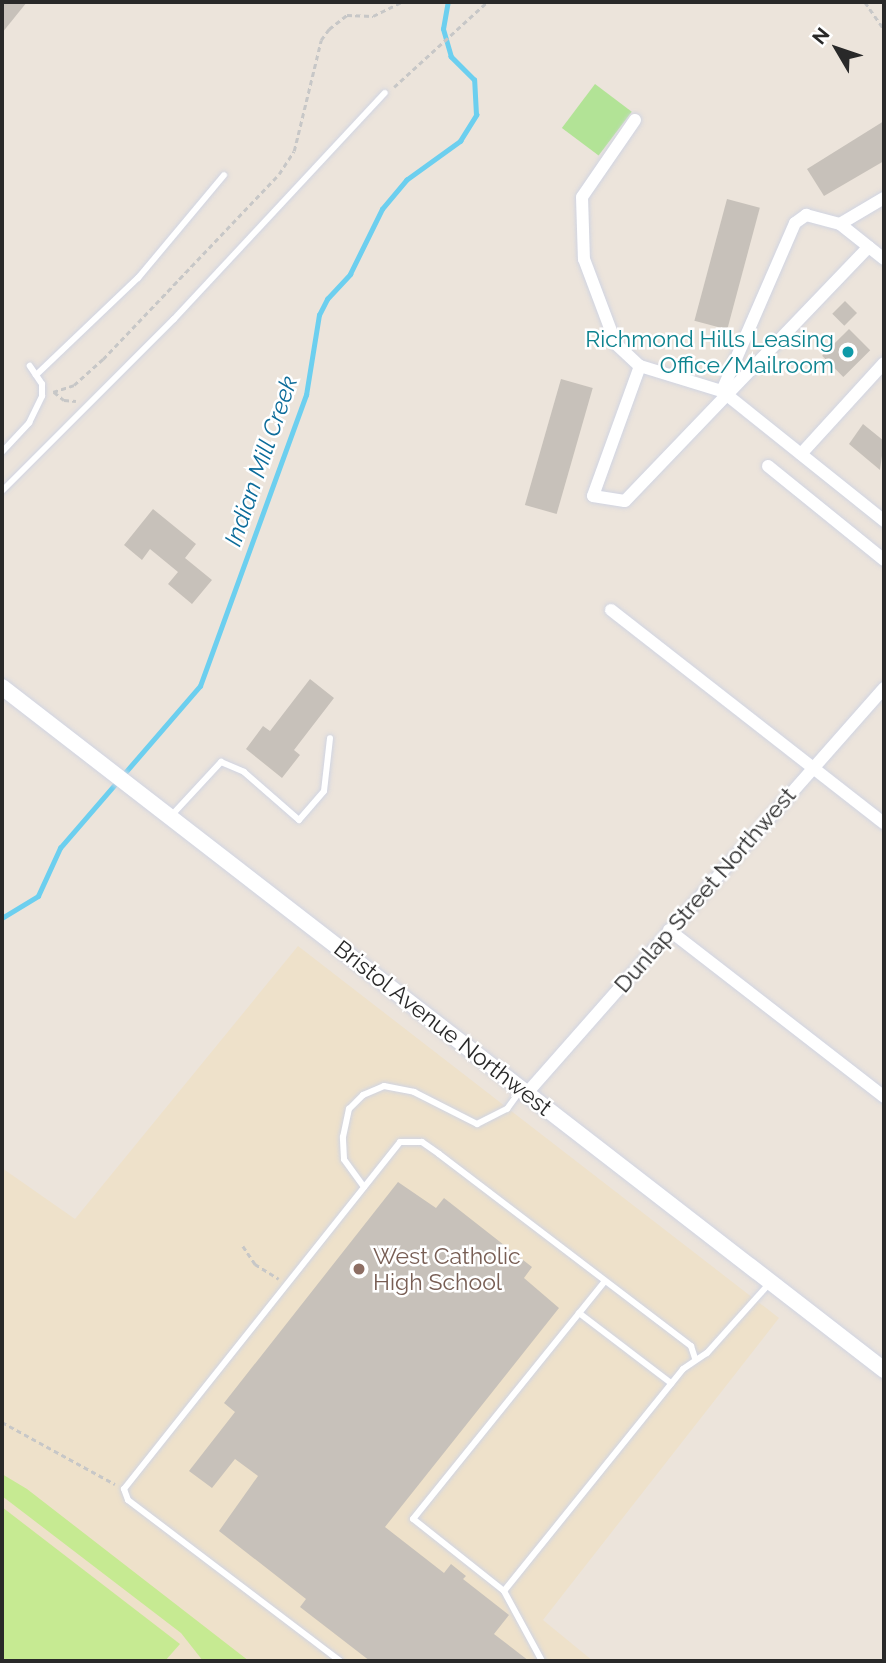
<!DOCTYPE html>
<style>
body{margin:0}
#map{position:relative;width:886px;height:1663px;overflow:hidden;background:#ece4db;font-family:Raleway,sans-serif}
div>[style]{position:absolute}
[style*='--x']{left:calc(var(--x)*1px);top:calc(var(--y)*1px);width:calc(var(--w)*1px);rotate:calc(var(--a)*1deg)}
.education>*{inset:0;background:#eee1ca}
.green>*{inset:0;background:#b2e396;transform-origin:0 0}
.pitch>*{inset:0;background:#c6ea92}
.stream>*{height:4.5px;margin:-2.25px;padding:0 2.25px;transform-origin:2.25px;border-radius:2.25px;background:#6ccfef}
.building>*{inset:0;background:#c7c1ba;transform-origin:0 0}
.path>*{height:2.5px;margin-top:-1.25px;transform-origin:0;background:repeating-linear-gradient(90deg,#c7c7c7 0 5px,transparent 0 8.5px)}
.roads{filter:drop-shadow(0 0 2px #d0d4e2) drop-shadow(0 0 2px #d0d4e2)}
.lane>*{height:6px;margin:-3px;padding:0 3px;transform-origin:3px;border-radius:3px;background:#fff}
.street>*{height:12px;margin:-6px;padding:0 6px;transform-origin:6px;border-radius:6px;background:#fff}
.secondary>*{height:16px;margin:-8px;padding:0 8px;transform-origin:8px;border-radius:8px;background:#fff}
.dots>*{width:19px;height:19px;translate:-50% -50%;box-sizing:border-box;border:4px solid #fff;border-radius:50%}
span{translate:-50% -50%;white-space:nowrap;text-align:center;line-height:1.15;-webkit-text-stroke:5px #fff;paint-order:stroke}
.culture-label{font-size:23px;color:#0d838f}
.right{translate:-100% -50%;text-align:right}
.street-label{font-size:23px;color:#292929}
.education-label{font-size:23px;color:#785e54}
.left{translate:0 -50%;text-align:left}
.water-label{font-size:24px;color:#0c6c9a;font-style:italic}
.frame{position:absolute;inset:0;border:4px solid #292929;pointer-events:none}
.north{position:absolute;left:802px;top:14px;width:70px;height:70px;-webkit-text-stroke:5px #fff;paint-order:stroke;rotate:309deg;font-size:19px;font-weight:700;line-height:28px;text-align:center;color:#292929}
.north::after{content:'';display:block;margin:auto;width:24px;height:32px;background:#292929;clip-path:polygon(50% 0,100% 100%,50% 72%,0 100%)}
</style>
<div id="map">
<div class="education">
<div style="clip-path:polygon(298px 946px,779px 1318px,543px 1620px,593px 1661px,2px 1661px,2px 1168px,75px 1219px)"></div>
</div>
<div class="green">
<div style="left:595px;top:84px;width:46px;height:55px;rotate:37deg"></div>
</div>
<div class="pitch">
<div style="clip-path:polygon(2px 1474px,27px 1489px,249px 1661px,203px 1661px,181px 1633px,2px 1496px)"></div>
<div style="clip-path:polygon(2px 1507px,180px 1644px,165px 1661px,7px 1661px,2px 1657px)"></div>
</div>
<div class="stream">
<div style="--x:2;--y:918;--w:42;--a:-31.4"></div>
<div style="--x:38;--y:896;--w:53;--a:-65.4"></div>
<div style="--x:60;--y:848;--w:214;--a:-49.2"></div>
<div style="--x:200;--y:686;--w:310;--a:-70"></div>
<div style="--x:306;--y:395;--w:81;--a:-80.8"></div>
<div style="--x:319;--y:315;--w:18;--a:-63"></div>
<div style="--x:327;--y:299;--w:34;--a:-47"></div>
<div style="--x:350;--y:274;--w:72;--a:-63.8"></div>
<div style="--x:382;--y:209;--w:38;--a:-50"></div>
<div style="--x:406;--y:180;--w:67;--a:-35.8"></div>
<div style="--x:460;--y:141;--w:31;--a:-58"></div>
<div style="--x:476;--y:115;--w:35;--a:-93"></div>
<div style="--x:474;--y:80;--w:33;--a:-135"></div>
<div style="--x:451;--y:57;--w:29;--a:-106"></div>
<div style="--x:443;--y:29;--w:27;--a:-80"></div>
</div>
<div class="building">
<div style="clip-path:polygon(2px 2px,27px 2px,2px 33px)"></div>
<div style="clip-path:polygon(884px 121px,884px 161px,824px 196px,807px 169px)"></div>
<div style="left:727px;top:199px;width:34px;height:126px;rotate:15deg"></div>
<div style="left:845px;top:301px;width:17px;height:18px;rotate:45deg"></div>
<div style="left:849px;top:329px;width:30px;height:38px;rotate:45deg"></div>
<div style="left:561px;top:379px;width:33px;height:131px;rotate:16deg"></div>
<div style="clip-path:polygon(863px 424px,884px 441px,880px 470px,849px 444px)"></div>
<div style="clip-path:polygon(153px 509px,196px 544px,185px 558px,212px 580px,192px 604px,168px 584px,178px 572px,150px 549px,142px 560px,124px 545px)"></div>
<div style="clip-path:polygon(310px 679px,334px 698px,294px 750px,300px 755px,282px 778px,246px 749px,263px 726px,270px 731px)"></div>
<div style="clip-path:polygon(398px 1182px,436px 1208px,444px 1198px,532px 1267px,524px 1278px,559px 1308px,385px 1527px,444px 1573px,451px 1564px,466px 1576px,463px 1579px,509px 1615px,494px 1634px,529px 1661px,370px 1661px,300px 1607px,306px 1599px,219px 1531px,258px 1476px,235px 1459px,212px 1488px,189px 1471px,235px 1412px,224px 1403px)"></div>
</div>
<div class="path">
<div style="--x:865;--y:2;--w:33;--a:55"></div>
<div style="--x:394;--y:87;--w:126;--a:-42.4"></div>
<div style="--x:53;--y:392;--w:22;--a:-18"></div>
<div style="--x:74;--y:385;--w:39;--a:-42"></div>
<div style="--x:103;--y:359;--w:255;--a:-46.4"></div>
<div style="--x:279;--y:174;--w:27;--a:-57"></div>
<div style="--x:294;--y:151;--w:114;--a:-76.3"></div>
<div style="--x:321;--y:40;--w:14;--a:-54"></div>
<div style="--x:329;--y:29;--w:23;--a:-38"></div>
<div style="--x:347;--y:15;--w:26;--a:2"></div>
<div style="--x:373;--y:16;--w:32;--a:-26"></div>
<div style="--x:54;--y:392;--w:13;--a:39"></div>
<div style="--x:64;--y:400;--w:12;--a:5"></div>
<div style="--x:243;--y:1246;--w:22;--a:56"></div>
<div style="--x:255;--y:1264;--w:28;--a:32"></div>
<div style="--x:2;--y:1422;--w:129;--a:28.8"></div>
</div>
<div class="roads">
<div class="lane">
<div style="--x:36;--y:375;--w:141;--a:-43.6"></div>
<div style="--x:138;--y:278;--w:134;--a:-50.1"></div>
<div style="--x:2;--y:452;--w:40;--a:-47"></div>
<div style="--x:29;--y:423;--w:30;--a:-64"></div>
<div style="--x:42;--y:396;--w:12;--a:-90"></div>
<div style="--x:42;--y:384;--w:22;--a:-124"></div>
<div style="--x:2;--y:491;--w:243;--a:-45"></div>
<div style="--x:174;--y:319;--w:309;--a:-47"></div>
<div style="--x:171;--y:816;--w:74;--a:-47.2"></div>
<div style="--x:221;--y:762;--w:25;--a:23"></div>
<div style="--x:244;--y:772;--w:73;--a:41.1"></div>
<div style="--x:299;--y:820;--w:38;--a:-49"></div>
<div style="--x:324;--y:791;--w:53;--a:-83.5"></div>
<div style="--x:364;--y:1187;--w:34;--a:-126"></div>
<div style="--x:344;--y:1159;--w:22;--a:-93"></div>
<div style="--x:343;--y:1137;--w:29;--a:-78"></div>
<div style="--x:349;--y:1109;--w:20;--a:-45"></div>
<div style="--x:363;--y:1095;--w:23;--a:-23"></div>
<div style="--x:384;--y:1086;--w:31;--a:11"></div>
<div style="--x:414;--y:1092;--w:71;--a:26.9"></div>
<div style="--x:477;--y:1124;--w:34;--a:-27"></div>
<div style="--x:507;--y:1109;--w:22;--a:-54"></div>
<div style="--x:579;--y:1313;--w:116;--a:37.3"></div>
<div style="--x:504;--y:1591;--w:116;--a:-141.6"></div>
<div style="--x:413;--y:1519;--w:304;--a:-51.1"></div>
<div style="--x:340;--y:1661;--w:266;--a:-142.8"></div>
<div style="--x:128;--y:1500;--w:12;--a:-110"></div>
<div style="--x:124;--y:1489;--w:443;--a:-51.5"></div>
<div style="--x:400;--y:1142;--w:22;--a:0"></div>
<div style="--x:422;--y:1142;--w:21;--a:35"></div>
<div style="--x:439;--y:1154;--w:317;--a:37.3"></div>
<div style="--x:691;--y:1346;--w:13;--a:72"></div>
<div style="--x:542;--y:1661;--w:80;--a:-118.5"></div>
<div style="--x:504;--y:1591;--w:285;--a:-51.1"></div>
<div style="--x:683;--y:1369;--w:29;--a:-34"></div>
<div style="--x:707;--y:1353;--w:93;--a:-48.1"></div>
</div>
<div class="street">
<div style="--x:635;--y:120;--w:93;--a:124.5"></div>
<div style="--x:582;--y:197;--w:62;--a:88.2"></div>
<div style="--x:584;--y:259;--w:91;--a:69.4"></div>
<div style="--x:616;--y:344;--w:33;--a:43"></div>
<div style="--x:640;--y:366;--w:86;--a:17"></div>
<div style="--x:722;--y:391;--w:208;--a:38.7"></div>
<div style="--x:840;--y:224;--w:56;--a:38.5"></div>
<div style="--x:640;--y:366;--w:138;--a:109.9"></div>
<div style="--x:593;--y:496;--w:32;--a:9"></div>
<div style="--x:625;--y:501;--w:352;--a:-46.2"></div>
<div style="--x:722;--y:391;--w:183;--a:-66.5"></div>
<div style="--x:795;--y:223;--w:14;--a:-36"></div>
<div style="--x:806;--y:215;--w:35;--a:15"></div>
<div style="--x:840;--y:224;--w:51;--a:-30.6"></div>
<div style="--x:801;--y:454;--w:123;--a:-47.6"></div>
<div style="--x:768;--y:466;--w:149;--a:39"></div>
<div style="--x:611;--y:610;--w:346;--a:38"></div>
<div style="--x:669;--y:930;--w:272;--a:37.8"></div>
<div style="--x:527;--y:1093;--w:540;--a:-48.6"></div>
</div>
<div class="secondary">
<div style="--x:2;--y:687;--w:1116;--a:37.75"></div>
</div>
</div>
<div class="dots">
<div style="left:848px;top:352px;background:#0f9aa8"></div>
<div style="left:359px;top:1269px;background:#8d6e63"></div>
</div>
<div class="culture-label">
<span class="right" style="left:834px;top:352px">Richmond Hills Leasing<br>Office/Mailroom</span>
</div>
<div class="street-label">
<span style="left:705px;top:890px;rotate:-49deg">Dunlap Street Northwest</span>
<span style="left:443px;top:1028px;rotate:38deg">Bristol Avenue Northwest</span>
</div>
<div class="education-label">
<span class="left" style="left:373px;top:1269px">West Catholic<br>High School</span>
</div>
<div class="water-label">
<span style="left:261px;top:461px;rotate:-71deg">Indian Mill Creek</span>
</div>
<div class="frame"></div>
<div class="north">N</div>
</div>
